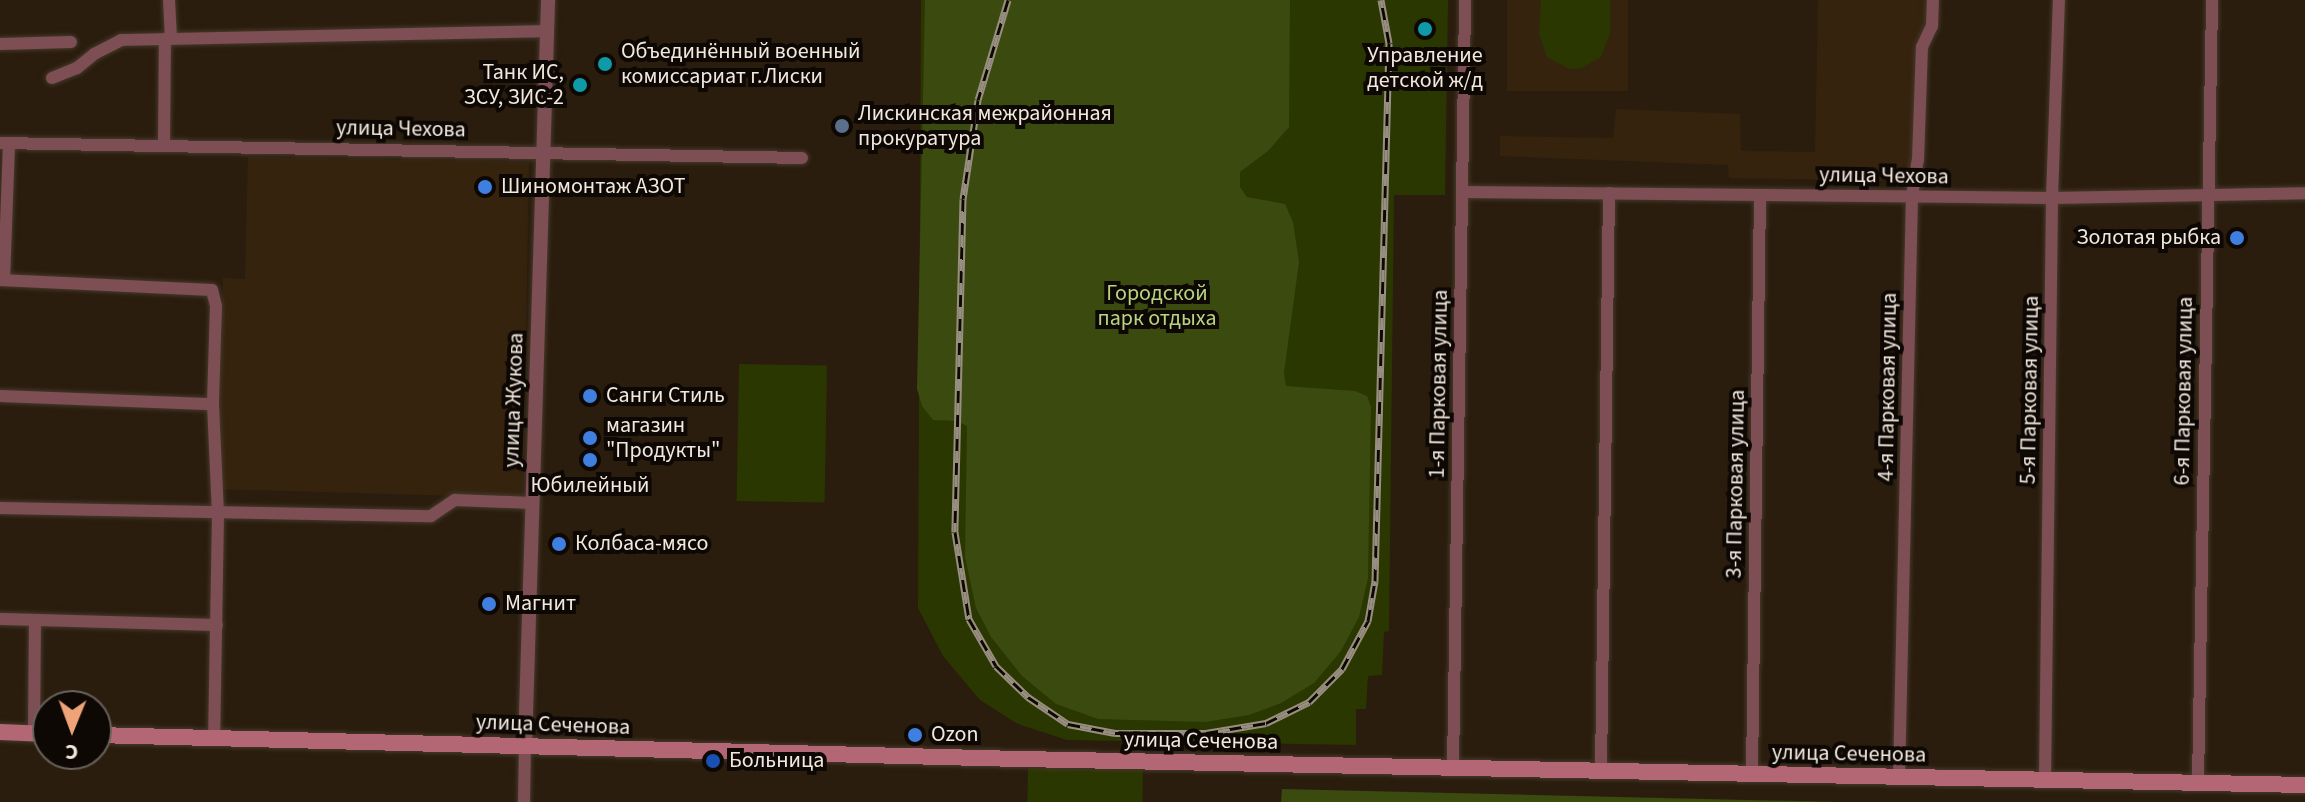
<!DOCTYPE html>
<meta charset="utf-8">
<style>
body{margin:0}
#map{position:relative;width:2305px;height:802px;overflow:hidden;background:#2a1d0e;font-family:"Source Sans 3",sans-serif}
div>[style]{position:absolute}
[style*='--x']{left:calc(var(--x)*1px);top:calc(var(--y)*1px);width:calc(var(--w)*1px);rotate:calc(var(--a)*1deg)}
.built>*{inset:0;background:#35230e;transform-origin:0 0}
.green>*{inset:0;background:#2a3700;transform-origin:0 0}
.forest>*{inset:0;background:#3b4a0f}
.roads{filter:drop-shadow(0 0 2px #46392b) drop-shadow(0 0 2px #46392b)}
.minor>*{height:12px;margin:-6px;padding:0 6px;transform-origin:6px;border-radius:6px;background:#7e4e55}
.tertiary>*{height:14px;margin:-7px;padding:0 7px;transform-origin:7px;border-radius:7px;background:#7e4e55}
.secondary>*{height:16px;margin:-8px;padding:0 8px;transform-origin:8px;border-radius:8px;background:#b36774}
.rail>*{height:7px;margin-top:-3.5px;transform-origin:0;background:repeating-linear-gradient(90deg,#0e0804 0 12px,#998e82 0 24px);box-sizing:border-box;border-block:2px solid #998e82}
.dots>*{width:22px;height:22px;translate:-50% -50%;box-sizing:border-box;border:4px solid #0e0804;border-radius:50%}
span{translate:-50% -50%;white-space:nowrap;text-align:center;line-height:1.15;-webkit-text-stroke:8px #0e0804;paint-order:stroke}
.poi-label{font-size:22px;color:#f1e8de}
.left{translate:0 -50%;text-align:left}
.right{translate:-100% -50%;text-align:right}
.street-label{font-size:22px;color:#f1e8de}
.park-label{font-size:22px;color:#b9d47f}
.north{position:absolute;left:32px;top:690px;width:80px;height:80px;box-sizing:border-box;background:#0e0804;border:2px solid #69625b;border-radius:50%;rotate:181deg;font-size:22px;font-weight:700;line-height:32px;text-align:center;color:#f1e8de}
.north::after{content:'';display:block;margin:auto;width:28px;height:36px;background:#efa378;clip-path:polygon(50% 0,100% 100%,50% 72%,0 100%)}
</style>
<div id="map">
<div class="built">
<div style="left:1507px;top:0;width:121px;height:91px"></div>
<div style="clip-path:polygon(1818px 0,1928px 0,1923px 181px,1729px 178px,1728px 165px,1500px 156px,1500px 136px,1613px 138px,1616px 109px,1740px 114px,1741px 151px,1815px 152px)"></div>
<div style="clip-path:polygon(248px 157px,529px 162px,523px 498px,217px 489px,223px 278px,245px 279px)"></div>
</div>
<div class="green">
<div style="clip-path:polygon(921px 0,1448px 0,1445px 195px,1394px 195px,1389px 631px,1384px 632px,1382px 675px,1368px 676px,1366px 709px,1356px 709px,1356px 745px,1067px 740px,1018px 724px,980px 700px,943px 656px,918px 608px)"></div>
<div style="clip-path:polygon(1541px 0,1610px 0,1610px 33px,1601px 57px,1582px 68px,1569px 69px,1547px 57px,1539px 34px)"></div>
<div style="left:739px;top:364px;width:88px;height:137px;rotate:1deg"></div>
<div style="left:1028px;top:768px;width:115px;height:34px;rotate:1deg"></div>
</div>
<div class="forest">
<div style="clip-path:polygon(925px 0,1290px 0,1289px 127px,1268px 151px,1240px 172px,1240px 187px,1247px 197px,1285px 204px,1293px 222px,1299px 262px,1284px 373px,1286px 386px,1355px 391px,1367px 396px,1371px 407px,1368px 578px,1359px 617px,1341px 651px,1314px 683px,1281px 703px,1249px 715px,1205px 722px,1098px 719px,1056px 704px,1022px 676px,991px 637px,976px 608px,965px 557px,967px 426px,957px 421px,933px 420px,922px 406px,917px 389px)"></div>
<div style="clip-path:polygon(1282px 789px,1838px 802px,1281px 802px)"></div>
</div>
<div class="roads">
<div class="minor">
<div style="--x:169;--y:0;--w:39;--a:87"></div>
<div style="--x:0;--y:44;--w:71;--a:-1.6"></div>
<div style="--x:52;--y:78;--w:27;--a:-22"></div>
<div style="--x:77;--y:68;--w:22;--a:-39"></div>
<div style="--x:94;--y:54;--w:30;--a:-27"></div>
<div style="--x:121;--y:40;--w:426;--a:-1.2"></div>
<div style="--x:0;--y:143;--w:802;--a:1.07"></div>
<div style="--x:164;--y:145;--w:106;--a:-89.5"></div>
<div style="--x:1462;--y:192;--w:590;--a:0.58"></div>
<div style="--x:2052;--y:198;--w:253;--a:-1.1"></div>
<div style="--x:0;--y:280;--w:212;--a:2.7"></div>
<div style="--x:212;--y:290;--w:16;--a:76"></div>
<div style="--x:216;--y:306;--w:98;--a:91.8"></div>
<div style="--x:213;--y:404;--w:111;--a:87.4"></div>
<div style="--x:218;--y:515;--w:223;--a:91"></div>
<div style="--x:4;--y:280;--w:137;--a:-87.9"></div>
<div style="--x:0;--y:396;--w:213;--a:2.2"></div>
<div style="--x:0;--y:508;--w:431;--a:1.1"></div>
<div style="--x:431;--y:516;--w:29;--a:-34"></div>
<div style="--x:455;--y:500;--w:77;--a:2.2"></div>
<div style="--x:0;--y:619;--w:217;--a:1.6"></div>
<div style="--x:34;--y:733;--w:112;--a:-89.5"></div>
<div style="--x:1453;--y:768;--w:768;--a:-89.1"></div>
<div style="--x:1601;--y:771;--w:578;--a:-89.21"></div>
<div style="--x:1752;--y:774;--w:579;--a:-89.21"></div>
<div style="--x:1899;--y:777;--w:581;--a:-88.72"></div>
<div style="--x:1912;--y:196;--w:36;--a:-81"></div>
<div style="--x:1918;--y:160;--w:113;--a:-88"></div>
<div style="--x:1922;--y:47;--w:23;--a:-65"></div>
<div style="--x:1932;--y:26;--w:26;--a:-88"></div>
<div style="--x:2045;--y:780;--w:582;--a:-89.31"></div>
<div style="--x:2052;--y:198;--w:198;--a:-88"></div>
<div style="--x:2198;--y:782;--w:782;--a:-88.97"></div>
<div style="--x:524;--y:802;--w:56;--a:-89"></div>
</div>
<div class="tertiary">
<div style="--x:525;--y:746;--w:746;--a:-88.23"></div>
</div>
<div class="secondary">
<div style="--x:0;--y:732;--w:48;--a:2.4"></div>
<div style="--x:96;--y:735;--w:925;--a:1.49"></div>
<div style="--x:1021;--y:759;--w:1284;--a:1.16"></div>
</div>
</div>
<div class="rail">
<div style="--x:1008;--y:0;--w:104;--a:106.7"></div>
<div style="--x:978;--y:100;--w:100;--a:98.6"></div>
<div style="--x:963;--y:199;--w:333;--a:91.4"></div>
<div style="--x:955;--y:532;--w:88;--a:80.9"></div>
<div style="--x:969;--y:619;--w:54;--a:60.1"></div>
<div style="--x:996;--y:666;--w:45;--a:44.1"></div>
<div style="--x:1028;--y:697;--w:48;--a:34"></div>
<div style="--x:1068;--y:724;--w:48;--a:10.8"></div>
<div style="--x:1115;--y:733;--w:91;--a:0"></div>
<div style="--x:1206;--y:733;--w:61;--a:-9.5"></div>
<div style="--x:1266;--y:723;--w:48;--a:-26"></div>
<div style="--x:1309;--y:702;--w:47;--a:-45"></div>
<div style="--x:1342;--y:669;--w:55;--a:-61.6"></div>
<div style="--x:1368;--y:621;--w:41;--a:-80.1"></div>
<div style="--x:1375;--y:581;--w:538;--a:-88.51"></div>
<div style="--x:1389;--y:43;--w:44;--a:-100.5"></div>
</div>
<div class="dots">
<div style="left:1425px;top:29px;background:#0f9aa8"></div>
<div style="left:605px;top:64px;background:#0f9aa8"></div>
<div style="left:580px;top:85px;background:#0f9aa8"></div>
<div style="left:842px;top:126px;background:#5c6f8a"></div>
<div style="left:485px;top:187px;background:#3f7fe0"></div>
<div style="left:2237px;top:238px;background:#3f7fe0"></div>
<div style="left:590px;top:396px;background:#3f7fe0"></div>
<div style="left:590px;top:438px;background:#3f7fe0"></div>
<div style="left:590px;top:460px;background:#3f7fe0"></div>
<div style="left:559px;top:544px;background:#3f7fe0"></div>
<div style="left:489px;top:604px;background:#3f7fe0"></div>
<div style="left:915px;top:735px;background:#3f7fe0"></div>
<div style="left:713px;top:761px;background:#1a4fb4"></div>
</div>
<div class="poi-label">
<span class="left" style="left:621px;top:64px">Объединённый военный<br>комиссариат г.Лиски</span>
<span style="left:1425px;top:68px">Управление<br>детской ж/д</span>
<span class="right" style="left:564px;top:85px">Танк ИС,<br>ЗСУ, ЗИС-2</span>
<span class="left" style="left:858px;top:126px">Лискинская межрайонная<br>прокуратура</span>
<span class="left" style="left:501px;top:187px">Шиномонтаж АЗОТ</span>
<span class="right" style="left:2221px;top:238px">Золотая рыбка</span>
<span class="left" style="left:606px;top:396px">Санги Стиль</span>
<span class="left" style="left:606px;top:438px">магазин<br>"Продукты"</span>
<span style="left:590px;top:486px">Юбилейный</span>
<span class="left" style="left:575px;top:544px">Колбаса-мясо</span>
<span class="left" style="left:505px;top:604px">Магнит</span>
<span class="left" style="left:931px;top:735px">Ozon</span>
<span class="left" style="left:729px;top:761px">Больница</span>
</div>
<div class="street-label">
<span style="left:401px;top:129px;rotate:1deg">улица Чехова</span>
<span style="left:1884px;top:176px;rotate:1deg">улица Чехова</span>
<span style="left:1439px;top:384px;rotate:-89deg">1-я Парковая улица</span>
<span style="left:1888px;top:387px;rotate:-89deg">4-я Парковая улица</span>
<span style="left:2030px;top:390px;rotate:-89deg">5-я Парковая улица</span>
<span style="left:2184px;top:391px;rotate:-89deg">6-я Парковая улица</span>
<span style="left:514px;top:400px;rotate:-88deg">улица Жукова</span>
<span style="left:1736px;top:484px;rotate:-89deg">3-я Парковая улица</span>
<span style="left:553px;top:725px;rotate:2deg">улица Сеченова</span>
<span style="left:1201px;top:741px;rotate:1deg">улица Сеченова</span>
<span style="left:1849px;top:754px;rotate:1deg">улица Сеченова</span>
</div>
<div class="park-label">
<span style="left:1157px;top:306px">Городской<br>парк отдыха</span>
</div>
<div class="north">С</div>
</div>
